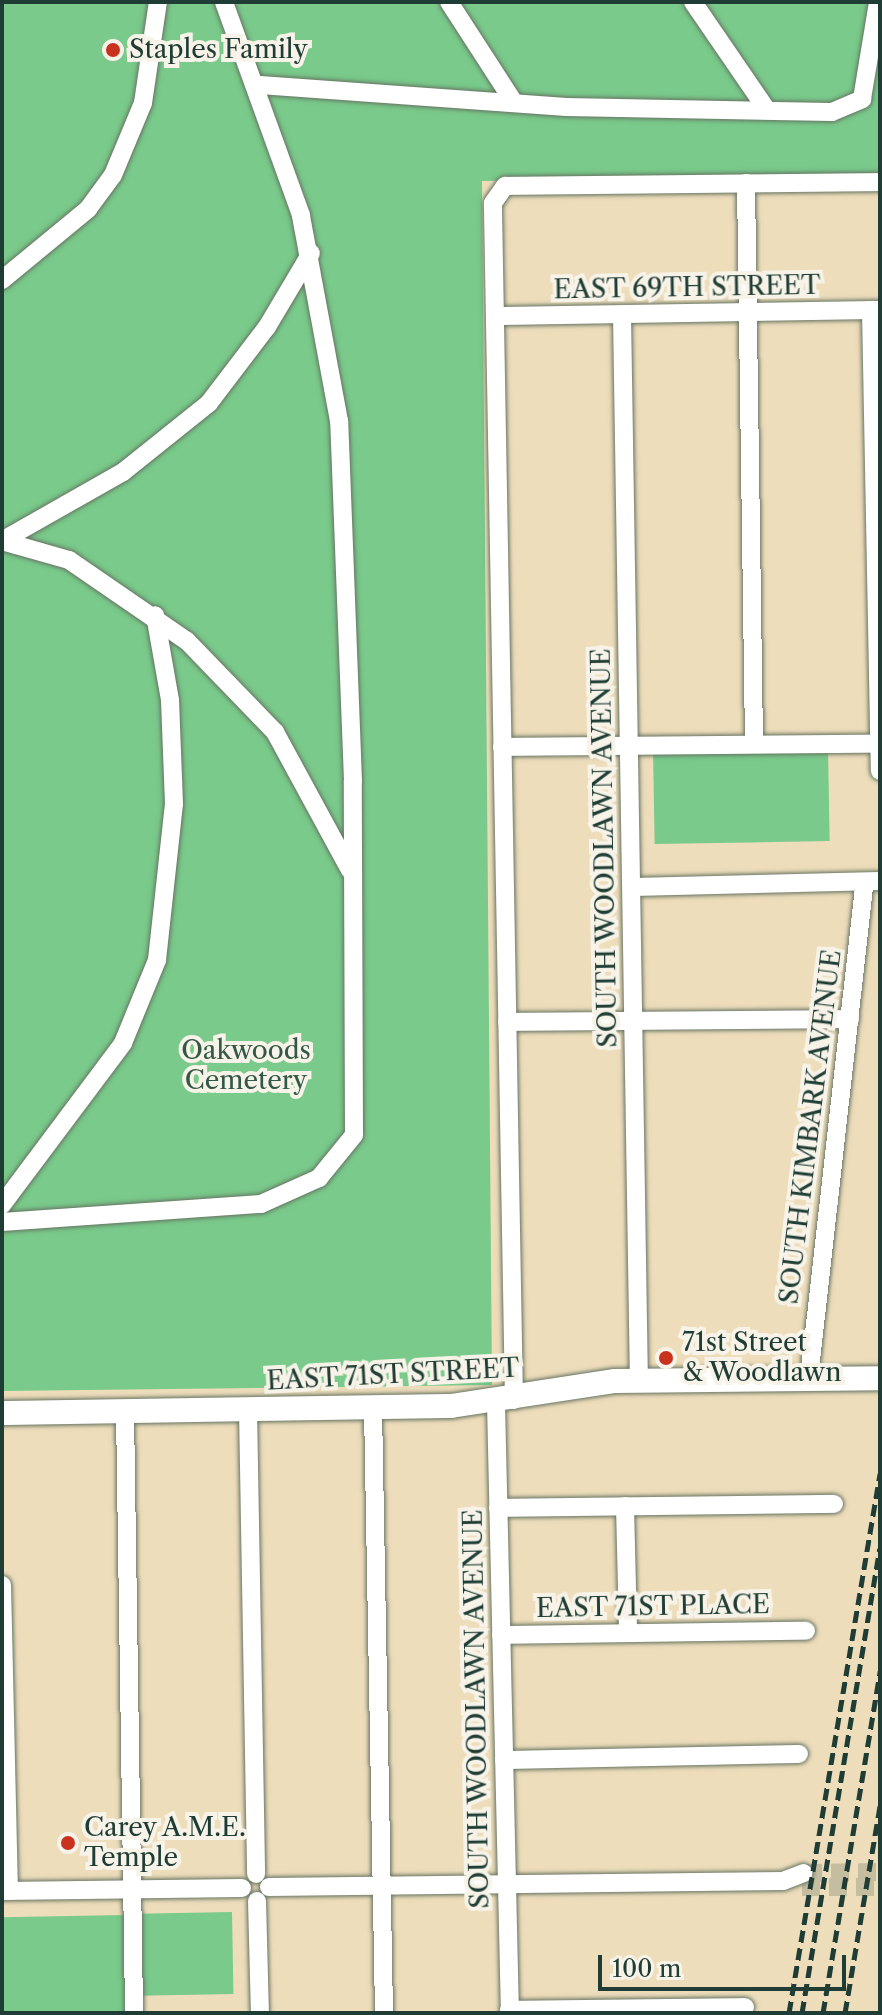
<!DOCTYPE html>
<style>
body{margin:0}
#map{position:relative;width:882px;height:2015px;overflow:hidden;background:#edb;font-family:"Libre Caslon Text",serif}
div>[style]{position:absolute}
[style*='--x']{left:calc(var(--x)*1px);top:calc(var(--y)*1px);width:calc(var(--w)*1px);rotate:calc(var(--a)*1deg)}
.green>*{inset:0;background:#79ca8b;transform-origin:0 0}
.minor-tunnel>*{height:18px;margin-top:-9px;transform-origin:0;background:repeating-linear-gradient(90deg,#c5bda0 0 18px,transparent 0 27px)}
.roads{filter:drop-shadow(0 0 2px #677563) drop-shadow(0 0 2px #677563)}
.minor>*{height:18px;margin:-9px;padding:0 9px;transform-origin:9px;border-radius:9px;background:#fff}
.major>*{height:24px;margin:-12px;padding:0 12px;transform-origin:12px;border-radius:12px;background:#fff}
.rail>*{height:5px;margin-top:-2.5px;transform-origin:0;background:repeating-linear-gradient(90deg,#1f3d34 0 12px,transparent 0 18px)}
.dots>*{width:22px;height:22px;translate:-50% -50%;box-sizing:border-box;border:4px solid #f7f3e8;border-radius:50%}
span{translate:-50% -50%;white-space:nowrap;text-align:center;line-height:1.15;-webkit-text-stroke:8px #f7f3e8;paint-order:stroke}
.poi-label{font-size:26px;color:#1f3d34}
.left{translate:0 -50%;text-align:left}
.street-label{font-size:26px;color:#1f3d34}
.park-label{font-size:26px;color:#315945}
.frame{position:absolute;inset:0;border:4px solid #1f3d34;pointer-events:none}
.scale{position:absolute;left:598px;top:1955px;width:248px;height:36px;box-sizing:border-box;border:4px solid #1f3d34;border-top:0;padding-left:10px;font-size:24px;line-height:28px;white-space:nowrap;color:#1f3d34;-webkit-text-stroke:6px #f7f3e8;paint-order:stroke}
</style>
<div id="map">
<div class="green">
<div style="clip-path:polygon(2px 2px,880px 2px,880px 174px,482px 181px,492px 1385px,2px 1391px)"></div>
<div style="left:828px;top:748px;width:93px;height:175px;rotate:89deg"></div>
<div style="left:232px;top:1912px;width:82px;height:95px;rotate:89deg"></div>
<div style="left:124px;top:1915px;width:98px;height:122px;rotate:89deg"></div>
</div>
<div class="minor-tunnel">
<div style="--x:804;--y:1873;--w:76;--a:-0.8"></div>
<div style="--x:802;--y:1887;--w:78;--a:0"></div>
</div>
<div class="roads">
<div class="minor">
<div style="--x:449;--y:2;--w:118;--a:57.1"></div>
<div style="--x:693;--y:2;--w:131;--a:55.6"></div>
<div style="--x:260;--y:85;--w:307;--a:4.1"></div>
<div style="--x:566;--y:107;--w:266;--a:1.1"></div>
<div style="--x:832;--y:112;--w:33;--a:-23"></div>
<div style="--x:862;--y:99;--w:98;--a:-80.6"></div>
<div style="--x:746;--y:183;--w:560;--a:89.18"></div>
<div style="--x:2;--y:280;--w:112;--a:-39.5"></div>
<div style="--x:88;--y:209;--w:42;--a:-53.7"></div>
<div style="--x:113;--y:175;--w:78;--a:-67.4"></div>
<div style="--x:143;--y:103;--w:102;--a:-81.6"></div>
<div style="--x:871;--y:310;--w:461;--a:88.9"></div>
<div style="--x:622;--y:315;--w:1065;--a:89.09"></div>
<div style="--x:495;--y:316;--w:385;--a:-0.9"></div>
<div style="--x:5;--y:539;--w:136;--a:-29.6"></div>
<div style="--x:123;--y:472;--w:110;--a:-38.7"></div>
<div style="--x:209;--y:403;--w:96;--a:-52.7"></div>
<div style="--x:267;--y:327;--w:86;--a:-59.3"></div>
<div style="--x:2;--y:541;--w:70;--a:15.8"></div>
<div style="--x:69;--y:560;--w:143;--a:34.5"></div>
<div style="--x:187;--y:641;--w:127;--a:46"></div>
<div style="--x:275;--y:732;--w:157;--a:61.5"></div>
<div style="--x:502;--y:747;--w:378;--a:-0.5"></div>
<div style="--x:632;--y:887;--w:248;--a:-1.4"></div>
<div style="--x:507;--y:1022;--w:343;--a:-0.5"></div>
<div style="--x:2;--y:1205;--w:202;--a:-53.2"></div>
<div style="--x:123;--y:1043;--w:90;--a:-67.7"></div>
<div style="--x:157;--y:960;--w:157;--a:-83.8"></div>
<div style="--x:174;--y:804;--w:104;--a:-92.2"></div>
<div style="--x:170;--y:700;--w:86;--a:-100"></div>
<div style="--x:2;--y:1222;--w:260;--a:-4"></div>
<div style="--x:261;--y:1204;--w:64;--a:-24.1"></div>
<div style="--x:319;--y:1178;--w:55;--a:-50.9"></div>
<div style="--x:354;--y:1135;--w:354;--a:-90.2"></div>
<div style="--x:353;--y:781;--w:360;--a:-92.2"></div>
<div style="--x:339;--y:421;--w:209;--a:-100.5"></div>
<div style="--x:301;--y:215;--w:226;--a:-109.9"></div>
<div style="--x:809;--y:1378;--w:499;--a:-83.6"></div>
<div style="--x:514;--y:1400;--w:1197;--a:-91.01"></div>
<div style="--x:493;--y:203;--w:21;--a:-55"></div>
<div style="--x:505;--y:186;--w:375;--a:-0.6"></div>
<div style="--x:496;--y:1403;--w:610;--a:88.69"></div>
<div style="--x:373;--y:1407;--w:606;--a:88.96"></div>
<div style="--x:248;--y:1409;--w:465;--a:89"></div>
<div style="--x:125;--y:1411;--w:602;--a:89.14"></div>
<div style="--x:625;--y:1506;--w:127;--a:88.6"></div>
<div style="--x:498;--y:1508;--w:336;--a:-0.7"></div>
<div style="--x:2;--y:1585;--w:306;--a:88.7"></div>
<div style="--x:501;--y:1635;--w:305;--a:-0.8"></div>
<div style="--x:504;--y:1760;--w:295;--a:-1.2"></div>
<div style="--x:269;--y:1887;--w:514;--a:-0.67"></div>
<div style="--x:783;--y:1881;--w:22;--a:-21"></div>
<div style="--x:2;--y:1891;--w:240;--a:-0.7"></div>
<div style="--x:257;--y:1901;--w:112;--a:88.5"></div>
<div style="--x:509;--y:2010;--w:236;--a:-0.7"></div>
</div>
<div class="major">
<div style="--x:2;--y:1413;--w:449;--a:-0.9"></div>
<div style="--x:451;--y:1406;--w:166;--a:-8.7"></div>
<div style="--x:615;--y:1381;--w:265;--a:-0.6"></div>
</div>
</div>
<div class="rail">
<div style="--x:789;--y:2013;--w:547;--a:-80.42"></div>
<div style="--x:802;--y:2013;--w:471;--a:-80.5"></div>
<div style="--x:823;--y:2013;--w:347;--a:-80.5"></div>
<div style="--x:845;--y:2013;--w:210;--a:-80.4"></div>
</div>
<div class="dots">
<div style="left:113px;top:50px;background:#c8321e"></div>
<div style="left:666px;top:1358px;background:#c8321e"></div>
<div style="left:68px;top:1843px;background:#c8321e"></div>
</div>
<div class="poi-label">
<span class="left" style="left:129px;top:50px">Staples Family</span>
<span class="left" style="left:682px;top:1358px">71st Street<br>&amp; Woodlawn</span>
<span class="left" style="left:84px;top:1843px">Carey A.M.E.<br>Temple</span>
</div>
<div class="street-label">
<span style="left:687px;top:288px;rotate:-1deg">EAST 69TH STREET</span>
<span style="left:605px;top:848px;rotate:-91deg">SOUTH WOODLAWN AVENUE</span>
<span style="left:811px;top:1127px;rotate:-83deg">SOUTH KIMBARK AVENUE</span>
<span style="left:393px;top:1375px;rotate:-3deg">EAST 71ST STREET</span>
<span style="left:653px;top:1607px;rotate:-1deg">EAST 71ST PLACE</span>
<span style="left:477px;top:1709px;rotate:-91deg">SOUTH WOODLAWN AVENUE</span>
</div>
<div class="park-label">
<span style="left:246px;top:1066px">Oakwoods<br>Cemetery</span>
</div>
<div class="frame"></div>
<div class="scale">100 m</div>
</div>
